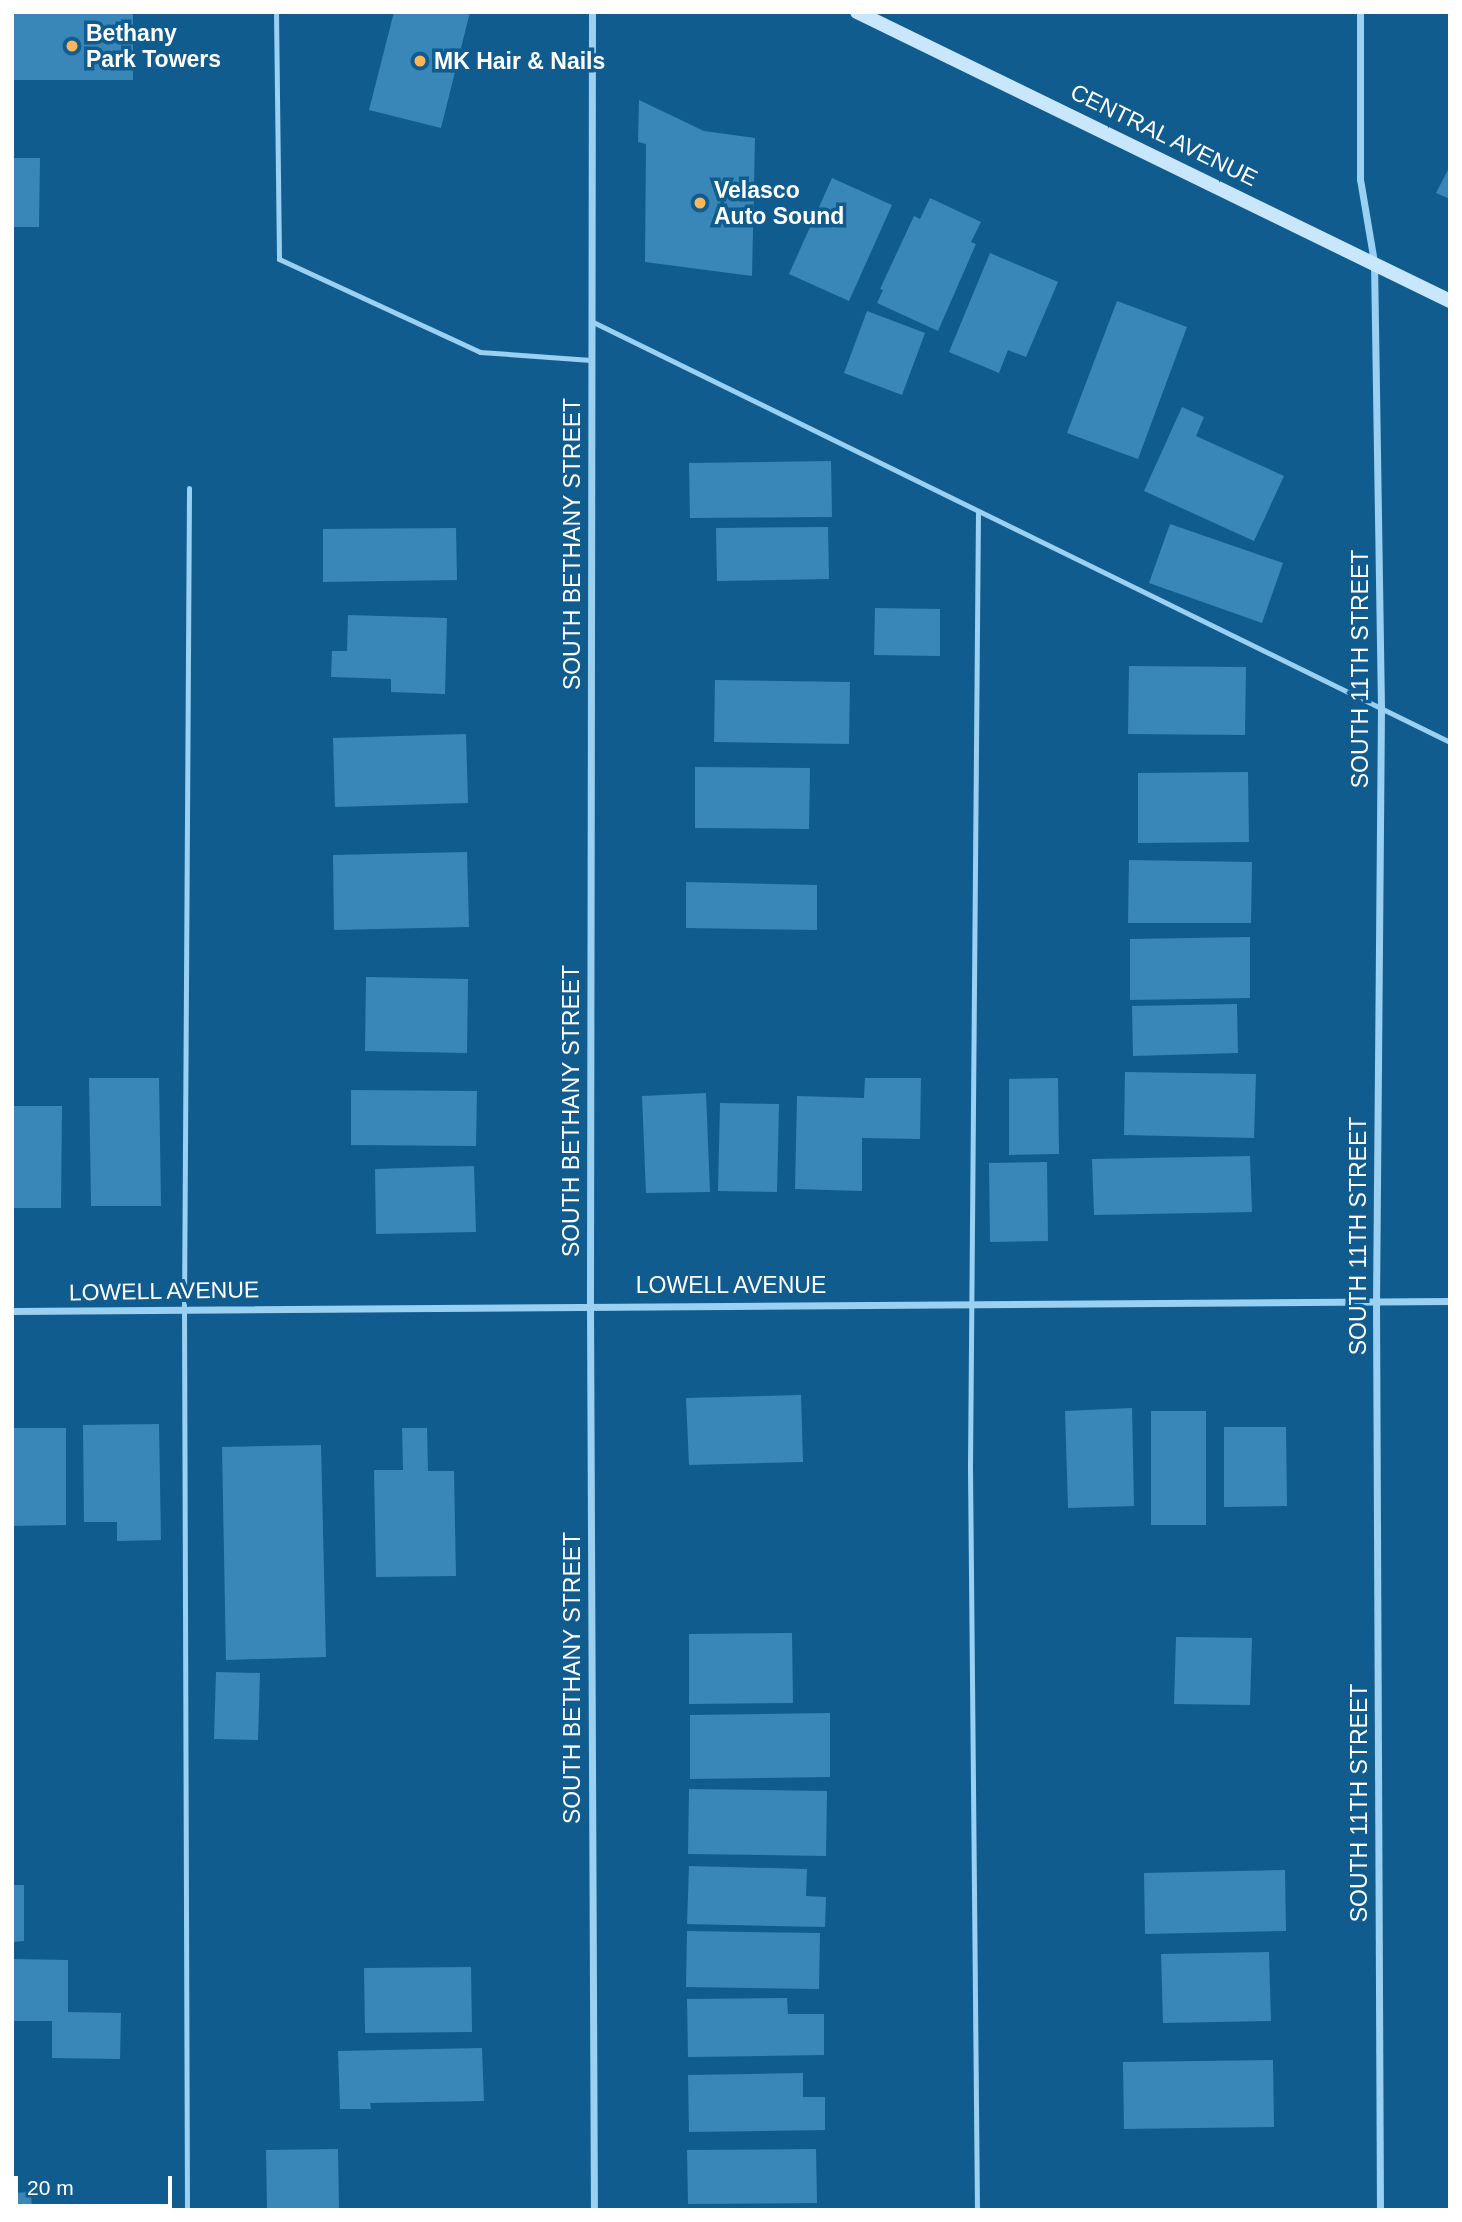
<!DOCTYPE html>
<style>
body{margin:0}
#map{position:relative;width:1462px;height:2222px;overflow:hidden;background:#115c8e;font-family:Helvetica,sans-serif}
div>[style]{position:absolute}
.building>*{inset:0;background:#3986b8}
.lane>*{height:5px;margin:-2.5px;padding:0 2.5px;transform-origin:2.5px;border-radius:2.5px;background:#9ad0f2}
.street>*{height:7px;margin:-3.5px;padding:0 3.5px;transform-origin:3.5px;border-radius:3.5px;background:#9ad0f2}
.secondary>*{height:14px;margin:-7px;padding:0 7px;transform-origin:7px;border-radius:7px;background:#c8e7fc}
.dots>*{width:19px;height:19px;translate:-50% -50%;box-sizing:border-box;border:4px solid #115c8e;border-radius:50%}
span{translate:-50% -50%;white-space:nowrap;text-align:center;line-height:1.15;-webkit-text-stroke:7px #115c8e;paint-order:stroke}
.poi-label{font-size:23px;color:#fff;font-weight:700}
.left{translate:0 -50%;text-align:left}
.street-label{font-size:23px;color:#fff}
.frame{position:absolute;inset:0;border:14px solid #fff;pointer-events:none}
.scale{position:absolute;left:14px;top:2176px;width:158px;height:32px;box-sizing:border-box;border:4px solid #fff;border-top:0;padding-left:9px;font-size:21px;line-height:24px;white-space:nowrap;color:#fff;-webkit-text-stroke:5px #115c8e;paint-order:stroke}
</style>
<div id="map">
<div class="building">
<i style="clip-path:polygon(12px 12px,133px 12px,133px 80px,12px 80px)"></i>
<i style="clip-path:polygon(394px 12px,470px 12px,441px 128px,369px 110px)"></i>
<i style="clip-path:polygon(639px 100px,704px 131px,755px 138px,752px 276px,645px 262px,646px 144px,638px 142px)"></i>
<i style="clip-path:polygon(12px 158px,40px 158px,39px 227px,12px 227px)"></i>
<i style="clip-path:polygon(1450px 166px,1450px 199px,1436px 193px)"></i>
<i style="clip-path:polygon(832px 178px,892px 205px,849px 301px,789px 274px)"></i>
<i style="clip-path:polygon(930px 198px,981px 222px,971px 242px,976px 244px,938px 331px,877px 303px,883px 290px,880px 289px,914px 216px,920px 219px)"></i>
<i style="clip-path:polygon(990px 253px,1058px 282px,1026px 357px,1008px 350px,999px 373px,949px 352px)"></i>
<i style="clip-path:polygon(1117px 301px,1187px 327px,1138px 459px,1067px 433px)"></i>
<i style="clip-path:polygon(867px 311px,925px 333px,902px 395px,844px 373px)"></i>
<i style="clip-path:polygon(1182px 407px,1204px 417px,1196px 436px,1284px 476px,1254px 541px,1144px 491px)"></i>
<i style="clip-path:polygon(831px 461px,832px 517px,690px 518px,689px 463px)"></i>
<i style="clip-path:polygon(1170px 524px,1283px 563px,1262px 623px,1149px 583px)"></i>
<i style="clip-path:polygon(828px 527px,829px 579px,717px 581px,716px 528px)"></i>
<i style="clip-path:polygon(456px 528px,457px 580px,323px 582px,323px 529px)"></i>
<i style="clip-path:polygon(875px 608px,940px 609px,940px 656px,874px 655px)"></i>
<i style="clip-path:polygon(348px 615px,447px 618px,445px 694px,391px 692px,391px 679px,331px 677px,332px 651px,347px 651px)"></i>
<i style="clip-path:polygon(1129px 666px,1246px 667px,1245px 735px,1128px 734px)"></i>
<i style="clip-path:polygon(715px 680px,850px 682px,849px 744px,714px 742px)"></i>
<i style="clip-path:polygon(466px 734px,468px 803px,335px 807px,333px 738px)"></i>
<i style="clip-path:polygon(695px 767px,810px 768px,809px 829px,695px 828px)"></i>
<i style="clip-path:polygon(1248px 772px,1249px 842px,1138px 843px,1138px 773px)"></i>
<i style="clip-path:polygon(467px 852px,469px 927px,334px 930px,333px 855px)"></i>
<i style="clip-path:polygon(1129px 860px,1252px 862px,1251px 923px,1128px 923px)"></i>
<i style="clip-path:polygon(686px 882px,817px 885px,817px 930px,686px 928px)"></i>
<i style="clip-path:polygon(1250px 937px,1250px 998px,1130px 1000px,1130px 939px)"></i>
<i style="clip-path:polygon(366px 977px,468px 979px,467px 1053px,365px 1051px)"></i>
<i style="clip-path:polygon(1237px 1004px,1238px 1053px,1133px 1056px,1132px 1006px)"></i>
<i style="clip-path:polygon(1125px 1072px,1256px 1074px,1254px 1138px,1124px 1135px)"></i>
<i style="clip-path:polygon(89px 1078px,159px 1078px,161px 1206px,91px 1206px)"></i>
<i style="clip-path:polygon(865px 1078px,921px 1078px,920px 1139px,862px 1138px,862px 1191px,795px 1189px,797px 1096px,864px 1098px)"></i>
<i style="clip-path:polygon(1058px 1078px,1059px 1154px,1009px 1155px,1009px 1079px)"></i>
<i style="clip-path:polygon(351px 1090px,477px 1091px,476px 1146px,351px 1145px)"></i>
<i style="clip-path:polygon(706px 1093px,710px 1192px,646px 1193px,642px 1096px)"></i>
<i style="clip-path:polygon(720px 1103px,779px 1104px,777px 1192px,718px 1191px)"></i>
<i style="clip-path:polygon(12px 1106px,62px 1106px,61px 1208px,12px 1208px)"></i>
<i style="clip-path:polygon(1250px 1156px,1252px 1212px,1094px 1215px,1092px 1159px)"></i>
<i style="clip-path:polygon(1047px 1162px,1048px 1241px,990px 1242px,989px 1163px)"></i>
<i style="clip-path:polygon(474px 1166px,476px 1232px,376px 1234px,375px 1169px)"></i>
<i style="clip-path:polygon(801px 1395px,803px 1462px,689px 1465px,686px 1398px)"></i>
<i style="clip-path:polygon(1132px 1408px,1134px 1506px,1068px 1508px,1065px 1411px)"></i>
<i style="clip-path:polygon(1151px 1411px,1206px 1411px,1206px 1525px,1151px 1525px)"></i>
<i style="clip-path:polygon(159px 1424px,161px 1540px,117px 1541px,117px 1522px,84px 1522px,83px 1425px)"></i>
<i style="clip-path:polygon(1224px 1427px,1286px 1427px,1287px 1506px,1224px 1507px)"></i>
<i style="clip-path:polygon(12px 1428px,66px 1428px,66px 1525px,12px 1526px)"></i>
<i style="clip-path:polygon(402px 1428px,427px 1428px,428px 1471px,454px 1471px,456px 1576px,376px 1577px,374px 1470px,403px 1470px)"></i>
<i style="clip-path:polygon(321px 1445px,326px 1657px,226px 1660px,222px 1447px)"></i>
<i style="clip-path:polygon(792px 1633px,793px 1703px,689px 1704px,689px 1634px)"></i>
<i style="clip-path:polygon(1176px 1637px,1252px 1638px,1250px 1705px,1174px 1704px)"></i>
<i style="clip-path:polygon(216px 1672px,260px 1673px,258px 1740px,214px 1739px)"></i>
<i style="clip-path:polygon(830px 1713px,830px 1777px,690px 1779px,690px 1715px)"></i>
<i style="clip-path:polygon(689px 1789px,827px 1791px,826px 1856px,688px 1854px)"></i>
<i style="clip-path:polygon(689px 1866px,807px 1869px,806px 1896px,826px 1897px,825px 1927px,687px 1924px)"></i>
<i style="clip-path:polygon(1285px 1870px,1286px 1931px,1145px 1934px,1144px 1873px)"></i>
<i style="clip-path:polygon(12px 1885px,24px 1885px,24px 1941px,12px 1942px)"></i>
<i style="clip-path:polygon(687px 1931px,820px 1933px,819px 1989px,686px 1987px)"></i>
<i style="clip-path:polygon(1269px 1952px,1271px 2021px,1163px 2023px,1161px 1954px)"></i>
<i style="clip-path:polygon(12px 1959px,68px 1960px,68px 2012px,121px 2013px,120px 2059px,52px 2058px,52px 2021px,12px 2021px)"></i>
<i style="clip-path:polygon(471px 1967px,472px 2032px,365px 2033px,364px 1968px)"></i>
<i style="clip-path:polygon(787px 1998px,788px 2014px,824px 2014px,824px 2055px,688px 2057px,687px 1999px)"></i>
<i style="clip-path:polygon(482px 2048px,484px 2101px,370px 2103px,371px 2109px,340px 2109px,338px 2051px)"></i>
<i style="clip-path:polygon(1273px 2060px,1274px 2127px,1124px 2129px,1123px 2062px)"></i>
<i style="clip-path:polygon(803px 2073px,803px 2097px,825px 2097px,825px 2130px,689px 2132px,688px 2075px)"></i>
<i style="clip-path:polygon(338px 2149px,339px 2210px,267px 2210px,266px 2150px)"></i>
<i style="clip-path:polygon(816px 2149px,817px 2203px,688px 2204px,687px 2150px)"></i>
<i style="clip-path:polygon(31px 2192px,32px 2210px,12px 2210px,12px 2193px)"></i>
</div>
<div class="lane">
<i style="left:276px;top:12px;width:247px;rotate:89.3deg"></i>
<i style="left:279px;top:259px;width:221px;rotate:24.8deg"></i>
<i style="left:480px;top:352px;width:111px;rotate:4.1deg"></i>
<i style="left:591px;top:321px;width:957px;rotate:26.11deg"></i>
<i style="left:187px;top:2210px;width:900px;rotate:-90.19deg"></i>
<i style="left:184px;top:1310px;width:822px;rotate:-89.65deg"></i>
<i style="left:977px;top:2210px;width:745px;rotate:-90.54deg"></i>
<i style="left:970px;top:1465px;width:954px;rotate:-89.52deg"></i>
</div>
<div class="street">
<i style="left:592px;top:12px;width:1293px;rotate:90.09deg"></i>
<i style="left:590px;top:1305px;width:905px;rotate:89.75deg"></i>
<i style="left:1360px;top:12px;width:167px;rotate:90deg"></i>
<i style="left:1360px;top:179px;width:84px;rotate:80.4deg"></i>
<i style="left:1374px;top:262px;width:446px;rotate:89.1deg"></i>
<i style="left:1381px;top:708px;width:593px;rotate:90.48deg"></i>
<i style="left:1376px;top:1301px;width:909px;rotate:89.75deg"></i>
<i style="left:12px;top:1311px;width:1438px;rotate:-0.4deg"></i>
</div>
<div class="secondary">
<i style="left:857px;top:12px;width:660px;rotate:25.98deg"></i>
</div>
<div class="dots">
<i style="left:72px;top:46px;background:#ffb55b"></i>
<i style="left:420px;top:61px;background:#ffb55b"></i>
<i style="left:700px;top:203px;background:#ffb55b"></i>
</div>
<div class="poi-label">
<span class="left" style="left:86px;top:46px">Bethany<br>Park Towers</span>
<span class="left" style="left:434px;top:61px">MK Hair &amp; Nails</span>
<span class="left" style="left:714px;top:203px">Velasco<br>Auto Sound</span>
</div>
<div class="street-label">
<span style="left:1164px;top:135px;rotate:26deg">CENTRAL AVENUE</span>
<span style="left:572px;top:544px;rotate:-90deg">SOUTH BETHANY STREET</span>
<span style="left:1360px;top:669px;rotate:-90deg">SOUTH 11TH STREET</span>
<span style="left:571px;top:1111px;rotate:-90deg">SOUTH BETHANY STREET</span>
<span style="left:1358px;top:1236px;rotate:-90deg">SOUTH 11TH STREET</span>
<span style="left:731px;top:1285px">LOWELL AVENUE</span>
<span style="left:164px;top:1291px;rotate:-1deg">LOWELL AVENUE</span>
<span style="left:572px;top:1678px;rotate:-90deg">SOUTH BETHANY STREET</span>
<span style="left:1359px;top:1803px;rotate:-90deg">SOUTH 11TH STREET</span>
</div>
<div class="frame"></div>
<div class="scale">20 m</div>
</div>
